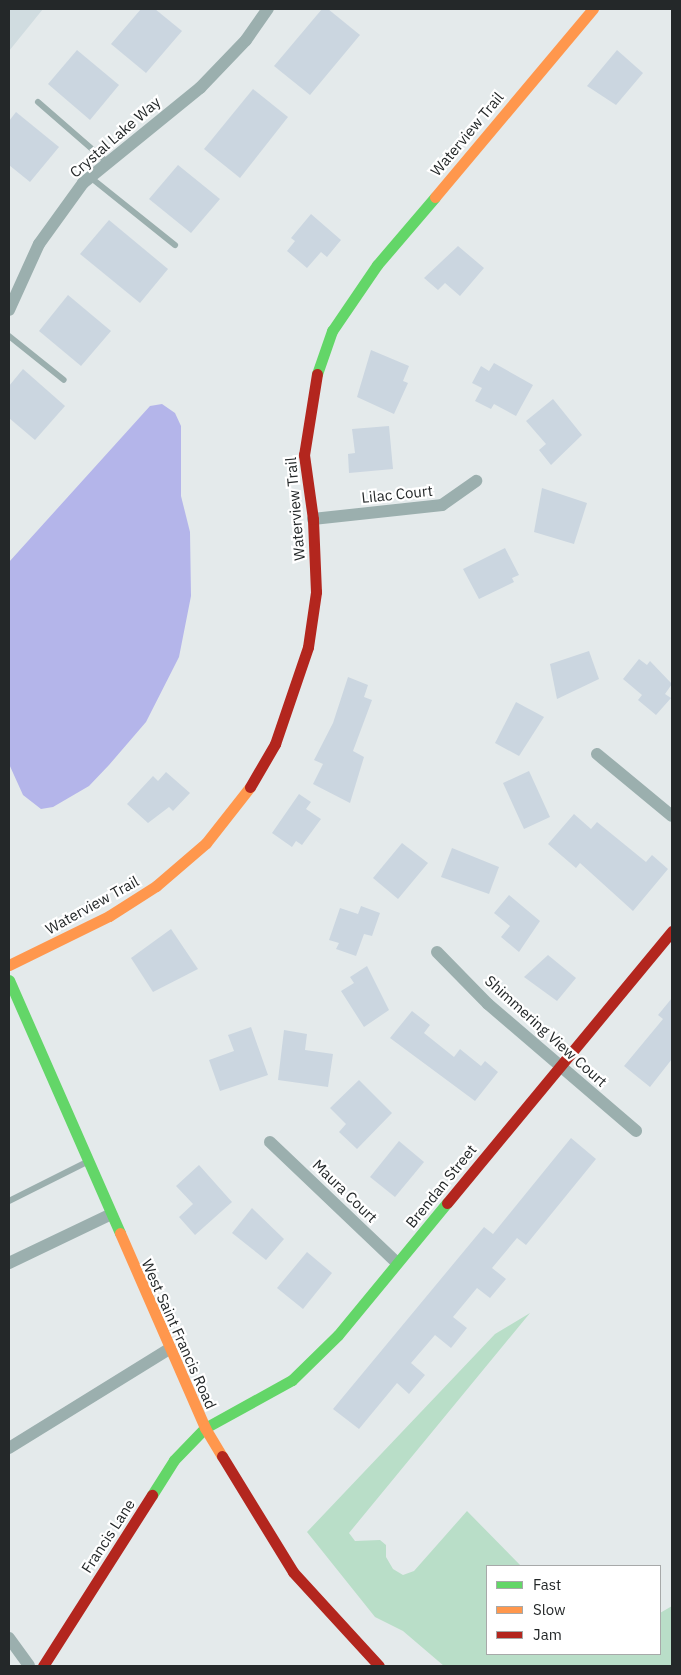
<!DOCTYPE html>
<style>
body{margin:0}
#map{position:relative;width:681px;height:1675px;overflow:hidden;background:#e4eaeb;font-family:"IBM Plex Sans",sans-serif}
div>[style]{position:absolute}
.built>*{inset:0;background:#d0dce0}
.green>*{inset:0;background:#b9dec8}
.water>*{inset:0;background:#b4b5ea}
.building>*{inset:0;background:#cbd6e0}
.lane>*{height:6px;margin:-3px;padding:0 3px;transform-origin:3px;border-radius:3px;background:#9bafae}
.street>*{height:12px;margin:-6px;padding:0 6px;transform-origin:6px;border-radius:6px;background:#9bafae}
.fast>*{height:11px;margin:-5.5px;padding:0 5.5px;transform-origin:5.5px;border-radius:5.5px;background:#63d668}
.slow>*{height:11px;margin:-5.5px;padding:0 5.5px;transform-origin:5.5px;border-radius:5.5px;background:#ff974d}
.jam>*{height:11px;margin:-5.5px;padding:0 5.5px;transform-origin:5.5px;border-radius:5.5px;background:#b3261e}
span{translate:-50% -50%;white-space:nowrap;text-align:center;line-height:1.15;-webkit-text-stroke:4.5px #fff;paint-order:stroke}
.street-label{font-size:15px;color:#242829}
.frame{position:absolute;inset:0;border:10px solid #242829;pointer-events:none}
.legend{position:absolute;left:486px;top:1565px;width:175px;height:90px;box-sizing:border-box;background:#fff;border:1px solid #a7a9a9;margin:0;padding:6px 9px;list-style:none;font-size:15px;color:#242829}
.legend li{display:flex;align-items:center;gap:10px;height:25px}
.legend b{width:25px;border:1px solid #a7a9a9}
</style>
<div id="map">
<div class="built">
<i style="clip-path:polygon(9px 9px,43px 9px,9px 51px)"></i>
</div>
<div class="green">
<i style="clip-path:polygon(530px 1313px,349px 1533px,355px 1541px,380px 1540px,386px 1545px,386px 1557px,393px 1569px,403px 1575px,414px 1571px,467px 1511px,521px 1566px,487px 1566px,487px 1654px,660px 1654px,660px 1613px,672px 1606px,672px 1666px,444px 1666px,403px 1631px,375px 1617px,307px 1532px,495px 1334px)"></i>
</div>
<div class="water">
<i style="clip-path:polygon(162px 404px,175px 413px,181px 426px,181px 496px,190px 532px,191px 596px,179px 657px,146px 722px,109px 765px,89px 786px,53px 807px,41px 809px,23px 795px,9px 764px,9px 562px,150px 406px)"></i>
</div>
<div class="building">
<i style="clip-path:polygon(141px 9px,155px 9px,182px 31px,146px 73px,111px 44px)"></i>
<i style="clip-path:polygon(322px 9px,328px 9px,360px 35px,310px 95px,274px 66px)"></i>
<i style="clip-path:polygon(77px 50px,119px 85px,90px 120px,48px 84px)"></i>
<i style="clip-path:polygon(617px 50px,643px 73px,616px 105px,587px 86px)"></i>
<i style="clip-path:polygon(253px 89px,288px 117px,240px 178px,204px 149px)"></i>
<i style="clip-path:polygon(16px 112px,59px 147px,30px 182px,9px 165px,9px 121px)"></i>
<i style="clip-path:polygon(178px 165px,220px 199px,191px 233px,149px 199px)"></i>
<i style="clip-path:polygon(311px 214px,341px 240px,327px 257px,321px 252px,307px 268px,287px 251px,295px 241px,291px 238px)"></i>
<i style="clip-path:polygon(109px 220px,168px 269px,140px 303px,80px 254px)"></i>
<i style="clip-path:polygon(458px 246px,484px 268px,460px 296px,445px 283px,438px 290px,424px 278px)"></i>
<i style="clip-path:polygon(68px 295px,111px 331px,81px 366px,39px 331px)"></i>
<i style="clip-path:polygon(371px 350px,409px 366px,403px 381px,408px 383px,394px 414px,357px 397px)"></i>
<i style="clip-path:polygon(494px 363px,533px 385px,516px 416px,494px 404px,491px 409px,475px 401px,482px 388px,472px 383px,481px 366px,489px 371px)"></i>
<i style="clip-path:polygon(23px 369px,65px 406px,35px 440px,9px 418px,9px 386px)"></i>
<i style="clip-path:polygon(553px 399px,582px 435px,551px 465px,539px 450px,546px 444px,526px 421px)"></i>
<i style="clip-path:polygon(389px 426px,393px 469px,349px 473px,348px 454px,355px 453px,352px 429px)"></i>
<i style="clip-path:polygon(542px 488px,587px 503px,574px 544px,534px 532px)"></i>
<i style="clip-path:polygon(505px 548px,519px 575px,512px 578px,514px 582px,479px 599px,463px 569px)"></i>
<i style="clip-path:polygon(589px 651px,599px 679px,557px 699px,550px 664px)"></i>
<i style="clip-path:polygon(639px 659px,647px 665px,650px 661px,672px 684px,665px 694px,671px 698px,656px 715px,638px 700px,642px 695px,623px 679px)"></i>
<i style="clip-path:polygon(348px 677px,368px 685px,364px 697px,372px 700px,353px 751px,364px 757px,350px 803px,313px 784px,323px 764px,314px 760px,333px 723px)"></i>
<i style="clip-path:polygon(516px 702px,544px 717px,519px 756px,495px 743px)"></i>
<i style="clip-path:polygon(529px 771px,550px 817px,524px 829px,503px 783px)"></i>
<i style="clip-path:polygon(166px 772px,190px 793px,173px 811px,169px 807px,148px 823px,127px 804px,153px 776px,158px 781px)"></i>
<i style="clip-path:polygon(299px 794px,311px 802px,306px 809px,321px 819px,302px 845px,296px 841px,292px 847px,272px 833px)"></i>
<i style="clip-path:polygon(574px 814px,591px 829px,597px 822px,646px 862px,652px 855px,668px 869px,633px 911px,580px 863px,576px 868px,548px 844px)"></i>
<i style="clip-path:polygon(402px 843px,428px 863px,398px 899px,373px 878px)"></i>
<i style="clip-path:polygon(452px 848px,499px 867px,489px 894px,441px 877px)"></i>
<i style="clip-path:polygon(509px 895px,540px 921px,519px 952px,501px 937px,510px 926px,494px 913px)"></i>
<i style="clip-path:polygon(361px 906px,380px 913px,372px 936px,364px 934px,356px 956px,336px 949px,339px 943px,329px 940px,340px 908px,358px 914px)"></i>
<i style="clip-path:polygon(171px 929px,198px 969px,153px 992px,131px 958px)"></i>
<i style="clip-path:polygon(548px 955px,576px 978px,557px 1001px,524px 977px)"></i>
<i style="clip-path:polygon(367px 966px,389px 1010px,364px 1027px,341px 991px,354px 983px,350px 977px)"></i>
<i style="clip-path:polygon(672px 998px,672px 1059px,650px 1087px,624px 1066px,663px 1019px,658px 1015px)"></i>
<i style="clip-path:polygon(412px 1011px,430px 1025px,424px 1033px,454px 1057px,460px 1049px,481px 1066px,485px 1061px,498px 1072px,475px 1101px,390px 1038px)"></i>
<i style="clip-path:polygon(251px 1027px,268px 1075px,220px 1091px,209px 1060px,234px 1051px,228px 1035px)"></i>
<i style="clip-path:polygon(284px 1030px,307px 1034px,305px 1050px,333px 1054px,328px 1087px,278px 1080px)"></i>
<i style="clip-path:polygon(359px 1080px,392px 1113px,357px 1149px,339px 1132px,346px 1124px,330px 1108px)"></i>
<i style="clip-path:polygon(571px 1138px,596px 1159px,526px 1245px,517px 1238px,492px 1268px,506px 1279px,490px 1298px,477px 1288px,453px 1317px,467px 1328px,451px 1348px,435px 1335px,411px 1363px,425px 1375px,409px 1394px,397px 1383px,359px 1429px,333px 1409px,484px 1227px,493px 1234px)"></i>
<i style="clip-path:polygon(399px 1141px,424px 1162px,395px 1197px,370px 1177px)"></i>
<i style="clip-path:polygon(199px 1165px,232px 1202px,195px 1235px,179px 1217px,193px 1204px,176px 1186px)"></i>
<i style="clip-path:polygon(252px 1208px,284px 1239px,266px 1260px,232px 1233px)"></i>
<i style="clip-path:polygon(307px 1252px,332px 1273px,303px 1309px,277px 1288px)"></i>
</div>
<div class="lane">
<i style="left:38px;top:102px;width:91px;rotate:41deg"></i>
<i style="left:90px;top:177px;width:109px;rotate:38.7deg"></i>
<i style="left:9px;top:336px;width:70px;rotate:38.7deg"></i>
<i style="left:9px;top:1201px;width:87px;rotate:-26.6deg"></i>
</div>
<div class="street">
<i style="left:9px;top:310px;width:72px;rotate:-65.6deg"></i>
<i style="left:39px;top:244px;width:75px;rotate:-54.2deg"></i>
<i style="left:83px;top:183px;width:151px;rotate:-39.1deg"></i>
<i style="left:200px;top:88px;width:66px;rotate:-46.2deg"></i>
<i style="left:246px;top:40px;width:38px;rotate:-55deg"></i>
<i style="left:313px;top:519px;width:130px;rotate:-6.2deg"></i>
<i style="left:442px;top:505px;width:42px;rotate:-35.2deg"></i>
<i style="left:597px;top:754px;width:97px;rotate:39.6deg"></i>
<i style="left:437px;top:952px;width:73px;rotate:45.6deg"></i>
<i style="left:488px;top:1004px;width:195px;rotate:40.6deg"></i>
<i style="left:270px;top:1142px;width:175px;rotate:43.6deg"></i>
<i style="left:9px;top:1263px;width:111px;rotate:-25.6deg"></i>
<i style="left:9px;top:1448px;width:188px;rotate:-31.7deg"></i>
<i style="left:9px;top:1638px;width:34px;rotate:54deg"></i>
</div>
<div class="fast">
<i style="left:317px;top:374px;width:46px;rotate:-70.8deg"></i>
<i style="left:332px;top:331px;width:80px;rotate:-55.7deg"></i>
<i style="left:377px;top:265px;width:89px;rotate:-49.5deg"></i>
<i style="left:9px;top:980px;width:276px;rotate:66.3deg"></i>
<i style="left:152px;top:1495px;width:41px;rotate:-57.8deg"></i>
<i style="left:174px;top:1460px;width:45px;rotate:-45.9deg"></i>
<i style="left:205px;top:1428px;width:99px;rotate:-28.9deg"></i>
<i style="left:292px;top:1380px;width:64px;rotate:-44.4deg"></i>
<i style="left:338px;top:1335px;width:171px;rotate:-50.5deg"></i>
</div>
<div class="slow">
<i style="left:435px;top:197px;width:246px;rotate:-50deg"></i>
<i style="left:9px;top:965px;width:111px;rotate:-26.1deg"></i>
<i style="left:109px;top:916px;width:56px;rotate:-32.6deg"></i>
<i style="left:156px;top:886px;width:66px;rotate:-40.7deg"></i>
<i style="left:206px;top:843px;width:71px;rotate:-51.8deg"></i>
<i style="left:120px;top:1233px;width:213px;rotate:66.4deg"></i>
<i style="left:205px;top:1428px;width:33px;rotate:59deg"></i>
</div>
<div class="jam">
<i style="left:250px;top:787px;width:50px;rotate:-59.8deg"></i>
<i style="left:275px;top:744px;width:102px;rotate:-71.2deg"></i>
<i style="left:308px;top:647px;width:56px;rotate:-81.7deg"></i>
<i style="left:316px;top:592px;width:73px;rotate:-92.4deg"></i>
<i style="left:313px;top:519px;width:65px;rotate:-98deg"></i>
<i style="left:304px;top:455px;width:82px;rotate:-80.9deg"></i>
<i style="left:447px;top:1203px;width:353px;rotate:-50.4deg"></i>
<i style="left:222px;top:1456px;width:136px;rotate:58.5deg"></i>
<i style="left:293px;top:1572px;width:127px;rotate:47.5deg"></i>
<i style="left:43px;top:1666px;width:203px;rotate:-57.5deg"></i>
</div>
<div class="street-label">
<span style="left:467px;top:134px;rotate:-50deg">Waterview Trail</span>
<span style="left:115px;top:137px;rotate:-41deg">Crystal Lake Way</span>
<span style="left:397px;top:494px;rotate:-6deg">Lilac Court</span>
<span style="left:295px;top:509px;rotate:-95deg">Waterview Trail</span>
<span style="left:92px;top:905px;rotate:-29deg">Waterview Trail</span>
<span style="left:546px;top:1031px;rotate:42deg">Shimmering View Court</span>
<span style="left:441px;top:1186px;rotate:-51deg">Brendan Street</span>
<span style="left:345px;top:1191px;rotate:44deg">Maura Court</span>
<span style="left:179px;top:1334px;rotate:66deg">West Saint Francis Road</span>
<span style="left:108px;top:1536px;rotate:-57deg">Francis Lane</span>
</div>
<div class="frame"></div>
<ul class="legend">
<li><b style="height:6px;background:#63d668"></b>Fast</li>
<li><b style="height:6px;background:#ff974d"></b>Slow</li>
<li><b style="height:6px;background:#b3261e"></b>Jam</li>
</ul>
</div>
